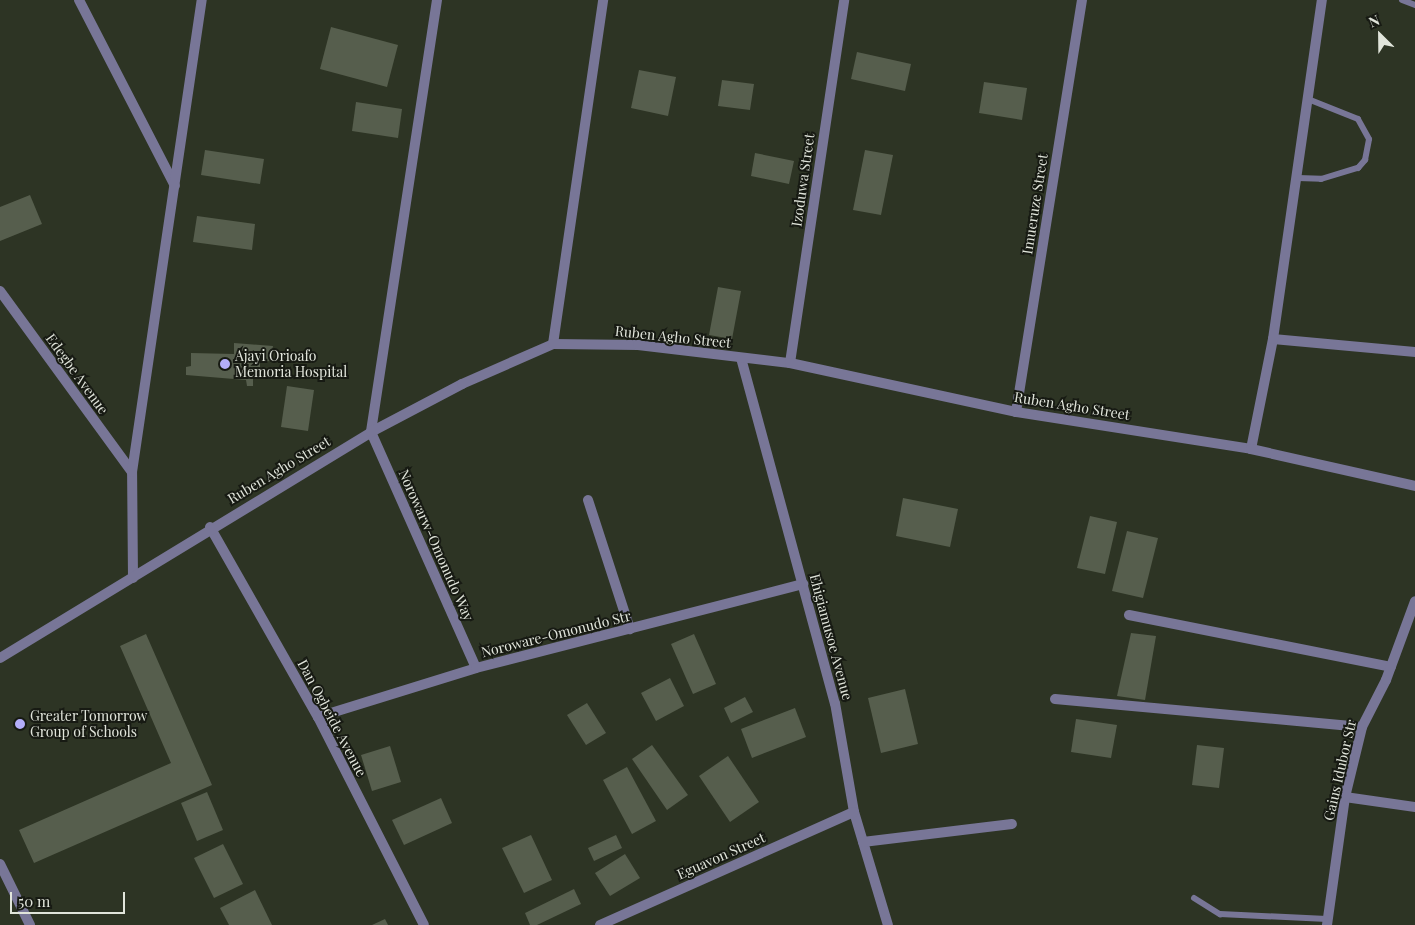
<!DOCTYPE html>
<style>
body{margin:0}
#map{position:relative;width:1415px;height:925px;overflow:hidden;background:#2d3424;font-family:"Playfair Display",serif}
div>[style]{position:absolute}
.building>*{inset:0;background:#565e4d}
.lane>*{height:6px;margin:-3px;padding:0 3px;transform-origin:3px;border-radius:3px;background:#787697}
.street>*{height:10px;margin:-5px;padding:0 5px;transform-origin:5px;border-radius:5px;background:#787697}
.dots>*{width:14px;height:14px;translate:-50% -50%;box-sizing:border-box;border:2px solid #171a13;border-radius:50%}
span{translate:-50% -50%;white-space:nowrap;text-align:center;line-height:1.15;-webkit-text-stroke:4px #171a13;paint-order:stroke}
.street-label{font-size:14px;color:#e1e5db}
.poi-label{font-size:14px;color:#e1e5db}
.left{translate:0 -50%;text-align:left}
.north{position:absolute;left:1355px;top:10px;width:50px;height:50px;-webkit-text-stroke:4px #171a13;paint-order:stroke;rotate:337deg;font-size:14px;font-weight:700;line-height:20px;text-align:center;color:#e1e5db}
.north::after{content:'';display:block;margin:auto;width:18px;height:22px;background:#e1e5db;clip-path:polygon(50% 0,100% 100%,50% 72%,0 100%)}
.scale{position:absolute;left:10px;top:892px;width:115px;height:22px;box-sizing:border-box;border:2px solid #e1e5db;border-top:0;padding-left:6px;font-size:15px;line-height:18px;white-space:nowrap;color:#e1e5db;-webkit-text-stroke:4px #171a13;paint-order:stroke}
</style>
<div id="map">
<div class="building">
<i style="clip-path:polygon(331px 27px,398px 45px,387px 87px,320px 69px)"></i>
<i style="clip-path:polygon(857px 52px,911px 64px,905px 91px,851px 79px)"></i>
<i style="clip-path:polygon(639px 70px,676px 77px,668px 116px,631px 108px)"></i>
<i style="clip-path:polygon(722px 80px,754px 84px,750px 110px,718px 106px)"></i>
<i style="clip-path:polygon(984px 82px,1027px 88px,1022px 120px,979px 113px)"></i>
<i style="clip-path:polygon(356px 102px,402px 109px,398px 138px,352px 131px)"></i>
<i style="clip-path:polygon(205px 150px,264px 159px,260px 184px,201px 175px)"></i>
<i style="clip-path:polygon(865px 150px,893px 155px,881px 215px,853px 210px)"></i>
<i style="clip-path:polygon(755px 153px,794px 161px,789px 184px,751px 176px)"></i>
<i style="clip-path:polygon(30px 195px,42px 224px,0 241px,0 207px)"></i>
<i style="clip-path:polygon(197px 216px,255px 224px,252px 250px,193px 242px)"></i>
<i style="clip-path:polygon(718px 287px,741px 291px,732px 339px,709px 335px)"></i>
<i style="clip-path:polygon(234px 343px,273px 346px,270px 361px,260px 362px,260px 378px,253px 378px,253px 386px,247px 386px,246px 380px,186px 375px,186px 367px,191px 366px,191px 353px,234px 354px)"></i>
<i style="clip-path:polygon(287px 386px,314px 390px,308px 431px,281px 427px)"></i>
<i style="clip-path:polygon(903px 498px,958px 509px,950px 547px,896px 536px)"></i>
<i style="clip-path:polygon(1090px 516px,1117px 522px,1105px 574px,1077px 568px)"></i>
<i style="clip-path:polygon(1127px 531px,1158px 538px,1143px 598px,1112px 591px)"></i>
<i style="clip-path:polygon(1131px 633px,1156px 636px,1145px 700px,1117px 696px)"></i>
<i style="clip-path:polygon(146px 634px,212px 785px,34px 863px,19px 830px,171px 763px,120px 646px)"></i>
<i style="clip-path:polygon(694px 634px,716px 684px,693px 694px,671px 644px)"></i>
<i style="clip-path:polygon(670px 678px,684px 706px,656px 721px,641px 693px)"></i>
<i style="clip-path:polygon(905px 689px,918px 744px,881px 753px,868px 698px)"></i>
<i style="clip-path:polygon(745px 697px,753px 712px,731px 723px,724px 708px)"></i>
<i style="clip-path:polygon(587px 703px,606px 733px,586px 745px,567px 715px)"></i>
<i style="clip-path:polygon(795px 708px,806px 737px,752px 758px,741px 729px)"></i>
<i style="clip-path:polygon(1076px 719px,1117px 725px,1111px 758px,1071px 752px)"></i>
<i style="clip-path:polygon(652px 745px,688px 795px,667px 810px,632px 759px)"></i>
<i style="clip-path:polygon(1197px 745px,1224px 748px,1219px 788px,1192px 785px)"></i>
<i style="clip-path:polygon(390px 746px,401px 782px,372px 791px,361px 755px)"></i>
<i style="clip-path:polygon(728px 756px,759px 802px,730px 822px,699px 776px)"></i>
<i style="clip-path:polygon(627px 767px,656px 821px,632px 834px,603px 780px)"></i>
<i style="clip-path:polygon(207px 792px,223px 830px,197px 841px,181px 803px)"></i>
<i style="clip-path:polygon(441px 798px,452px 823px,404px 845px,392px 820px)"></i>
<i style="clip-path:polygon(531px 835px,552px 880px,524px 893px,502px 848px)"></i>
<i style="clip-path:polygon(616px 835px,622px 848px,594px 861px,588px 848px)"></i>
<i style="clip-path:polygon(223px 844px,243px 884px,214px 898px,194px 858px)"></i>
<i style="clip-path:polygon(625px 854px,640px 878px,610px 896px,595px 873px)"></i>
<i style="clip-path:polygon(574px 889px,581px 904px,537px 925px,530px 925px,525px 913px)"></i>
<i style="clip-path:polygon(255px 890px,272px 925px,229px 925px,220px 908px)"></i>
<i style="clip-path:polygon(385px 919px,388px 925px,372px 925px)"></i>
</div>
<div class="lane">
<i style="left:1402px;top:0;width:14px;rotate:21deg"></i>
<i style="left:1298px;top:178px;width:23px;rotate:2deg"></i>
<i style="left:1321px;top:179px;width:39px;rotate:-17deg"></i>
<i style="left:1358px;top:168px;width:11px;rotate:-49deg"></i>
<i style="left:1365px;top:160px;width:21px;rotate:-79deg"></i>
<i style="left:1369px;top:139px;width:23px;rotate:-119deg"></i>
<i style="left:1358px;top:119px;width:54px;rotate:-158.2deg"></i>
<i style="left:1194px;top:898px;width:31px;rotate:32deg"></i>
<i style="left:1220px;top:914px;width:107px;rotate:2.7deg"></i>
</div>
<div class="street">
<i style="left:79px;top:0;width:209px;rotate:62.7deg"></i>
<i style="left:437px;top:0;width:437px;rotate:98.7deg"></i>
<i style="left:371px;top:432px;width:258px;rotate:66deg"></i>
<i style="left:0;top:291px;width:224px;rotate:53.9deg"></i>
<i style="left:1273px;top:339px;width:143px;rotate:5.2deg"></i>
<i style="left:553px;top:344px;width:348px;rotate:-81.7deg"></i>
<i style="left:741px;top:358px;width:358px;rotate:74.8deg"></i>
<i style="left:835px;top:703px;width:111px;rotate:80.1deg"></i>
<i style="left:854px;top:812px;width:118px;rotate:73.3deg"></i>
<i style="left:790px;top:363px;width:367px;rotate:-81.5deg"></i>
<i style="left:1016px;top:412px;width:417px;rotate:-80.9deg"></i>
<i style="left:1251px;top:449px;width:112px;rotate:-78.7deg"></i>
<i style="left:1273px;top:339px;width:343px;rotate:-81.8deg"></i>
<i style="left:588px;top:500px;width:136px;rotate:72deg"></i>
<i style="left:210px;top:527px;width:219px;rotate:60.4deg"></i>
<i style="left:318px;top:717px;width:233px;rotate:63deg"></i>
<i style="left:133px;top:578px;width:106px;rotate:-90.5deg"></i>
<i style="left:132px;top:472px;width:477px;rotate:-81.6deg"></i>
<i style="left:1129px;top:615px;width:267px;rotate:11.2deg"></i>
<i style="left:0;top:658px;width:434px;rotate:-31.3deg"></i>
<i style="left:371px;top:432px;width:103px;rotate:-27.8deg"></i>
<i style="left:462px;top:384px;width:99px;rotate:-23.7deg"></i>
<i style="left:553px;top:344px;width:85px;rotate:0.7deg"></i>
<i style="left:638px;top:345px;width:153px;rotate:6.8deg"></i>
<i style="left:790px;top:363px;width:231px;rotate:12.2deg"></i>
<i style="left:1016px;top:412px;width:238px;rotate:8.9deg"></i>
<i style="left:1251px;top:449px;width:168px;rotate:12.7deg"></i>
<i style="left:1055px;top:699px;width:308px;rotate:5.2deg"></i>
<i style="left:318px;top:717px;width:165px;rotate:-17.2deg"></i>
<i style="left:476px;top:668px;width:338px;rotate:-14.4deg"></i>
<i style="left:1345px;top:797px;width:71px;rotate:8.1deg"></i>
<i style="left:863px;top:842px;width:150px;rotate:-6.9deg"></i>
<i style="left:0;top:864px;width:68px;rotate:63.8deg"></i>
<i style="left:600px;top:925px;width:278px;rotate:-24deg"></i>
<i style="left:1327px;top:925px;width:129px;rotate:-82deg"></i>
<i style="left:1345px;top:797px;width:72px;rotate:-76.3deg"></i>
<i style="left:1362px;top:727px;width:53px;rotate:-62.9deg"></i>
<i style="left:1386px;top:680px;width:84px;rotate:-69.8deg"></i>
</div>
<div class="dots">
<i style="left:225px;top:364px;background:#b3adf9"></i>
<i style="left:20px;top:724px;background:#b3adf9"></i>
</div>
<div class="street-label">
<span style="left:803px;top:180px;rotate:-82deg">Izoduwa Street</span>
<span style="left:1035px;top:204px;rotate:-81deg">Imueruze Street</span>
<span style="left:673px;top:337px;rotate:6deg">Ruben Agho Street</span>
<span style="left:77px;top:374px;rotate:54deg">Edegbe Avenue</span>
<span style="left:1072px;top:406px;rotate:9deg">Ruben Agho Street</span>
<span style="left:279px;top:470px;rotate:-31deg">Ruben Agho Street</span>
<span style="left:436px;top:545px;rotate:66deg">Norowarw-Omonudo Way</span>
<span style="left:556px;top:634px;rotate:-14deg">Noroware-Omonudo Str</span>
<span style="left:831px;top:637px;rotate:75deg">Ehigiamusoe Avenue</span>
<span style="left:332px;top:718px;rotate:62deg">Dan Ogbeide Avenue</span>
<span style="left:1340px;top:770px;rotate:-77deg">Gaius Idubor Str</span>
<span style="left:721px;top:856px;rotate:-24deg">Eguavon Street</span>
</div>
<div class="poi-label">
<span class="left" style="left:235px;top:364px">Ajayi Orioafo<br>Memoria Hospital</span>
<span class="left" style="left:30px;top:724px">Greater Tomorrow<br>Group of Schools</span>
</div>
<div class="north">N</div>
<div class="scale">50 m</div>
</div>
